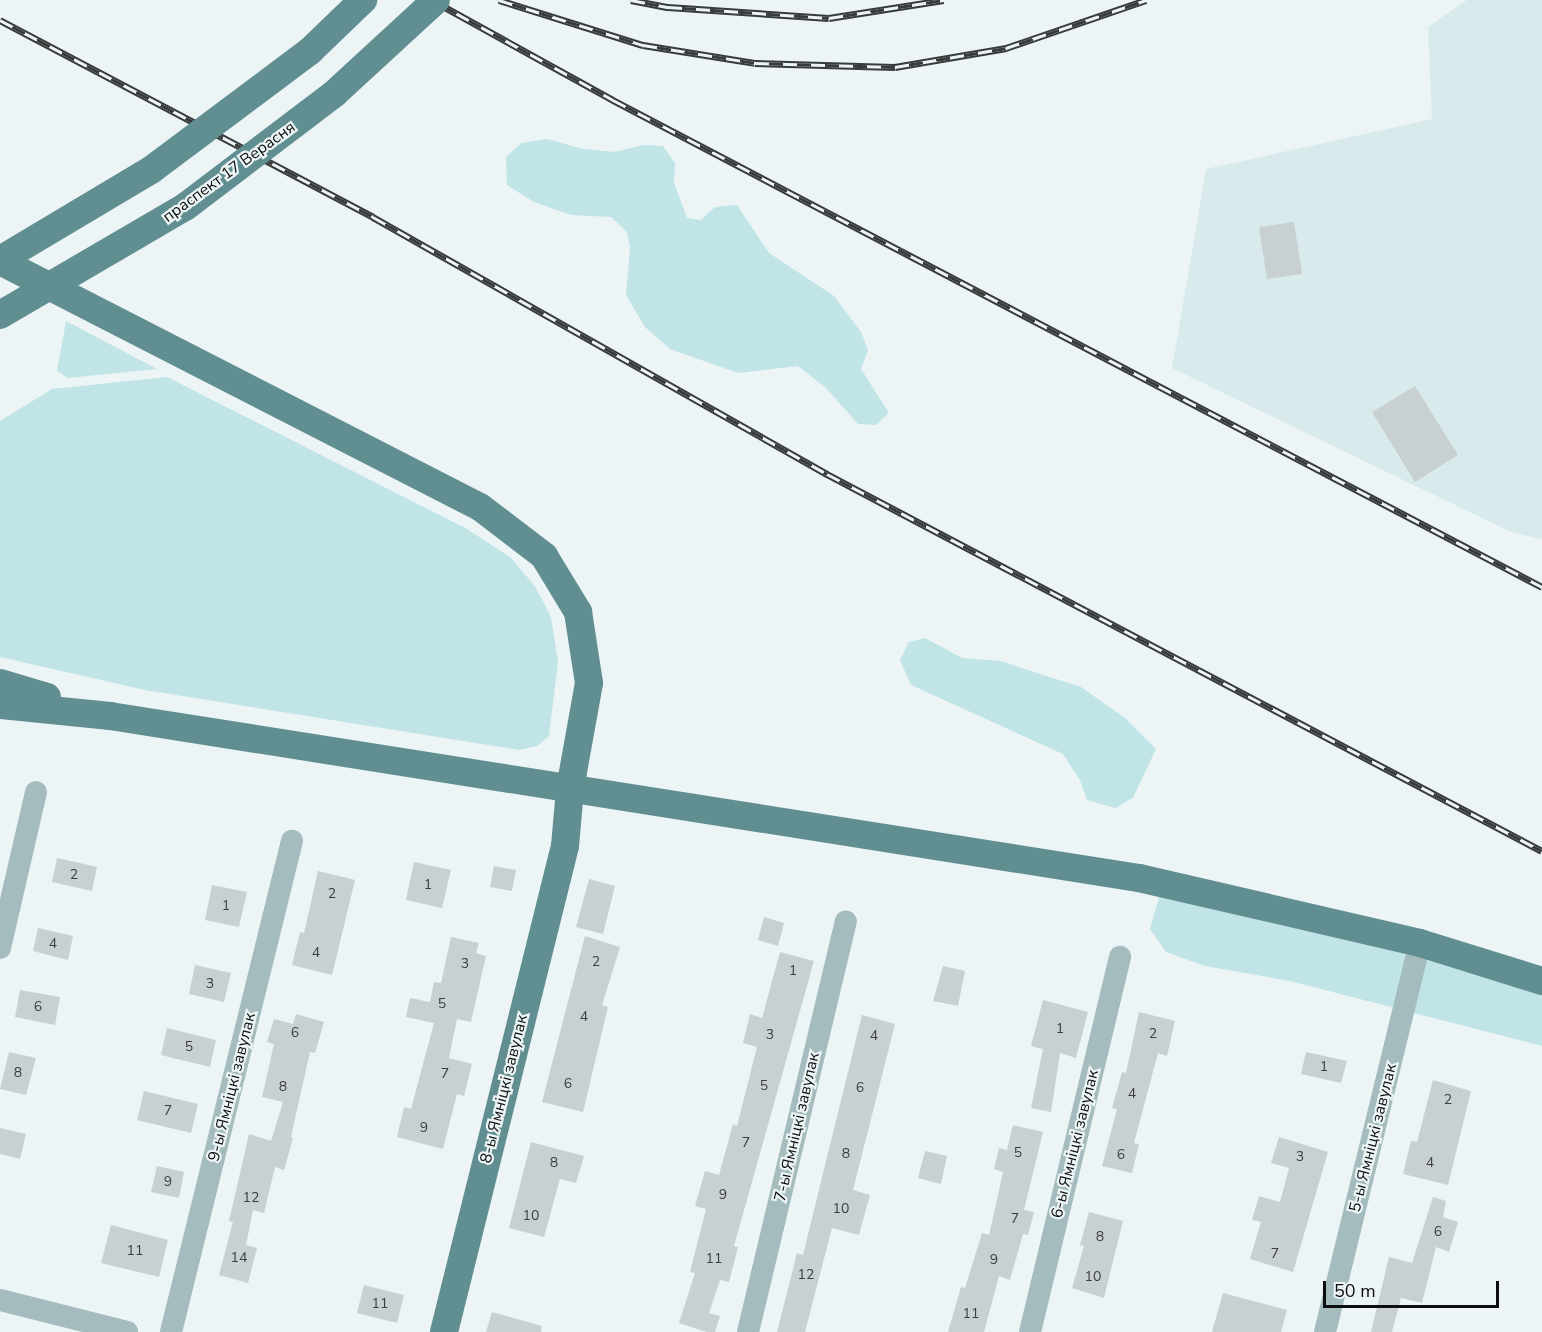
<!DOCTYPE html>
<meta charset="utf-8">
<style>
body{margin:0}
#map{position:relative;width:1542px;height:1332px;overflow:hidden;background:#ecf4f5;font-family:"Nunito Sans",sans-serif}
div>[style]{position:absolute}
.built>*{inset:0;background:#d8eaeb}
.green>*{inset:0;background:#c1e4e7}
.building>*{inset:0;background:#c8d0d1}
.minor>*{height:22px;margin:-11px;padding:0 11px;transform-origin:11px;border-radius:11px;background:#a4bcbe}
.major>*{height:28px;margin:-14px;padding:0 14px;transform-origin:14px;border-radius:14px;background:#608e91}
.rail>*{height:7px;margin-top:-3.5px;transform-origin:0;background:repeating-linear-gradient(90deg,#ecf4f5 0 14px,#373b3c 0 28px);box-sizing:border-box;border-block:2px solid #373b3c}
.major-bridge>*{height:28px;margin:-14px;padding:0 14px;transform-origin:14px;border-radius:14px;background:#608e91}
span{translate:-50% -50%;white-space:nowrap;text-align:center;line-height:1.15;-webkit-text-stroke:4.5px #ecf4f5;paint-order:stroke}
.number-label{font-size:14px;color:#3a3e3f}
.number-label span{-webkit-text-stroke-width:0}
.street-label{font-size:16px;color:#0b0d0e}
.scale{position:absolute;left:1323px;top:1281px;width:176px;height:27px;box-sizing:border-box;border:3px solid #0b0d0e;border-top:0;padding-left:8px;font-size:18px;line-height:21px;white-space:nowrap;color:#0b0d0e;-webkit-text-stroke:4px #ecf4f5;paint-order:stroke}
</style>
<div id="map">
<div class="built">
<i style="clip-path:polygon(1467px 0,1542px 0,1542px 539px,1513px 533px,1172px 368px,1206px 169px,1432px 119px,1428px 27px)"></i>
</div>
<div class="green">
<i style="clip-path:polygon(547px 139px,583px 149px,614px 152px,644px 145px,663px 146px,675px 163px,674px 183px,687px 218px,701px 220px,715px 207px,737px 205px,769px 253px,834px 296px,861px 332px,868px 350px,861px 369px,889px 413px,876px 425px,858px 424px,826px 388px,798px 366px,738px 373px,670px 349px,645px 327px,626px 295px,630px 247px,627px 232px,611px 217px,571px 215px,534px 202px,507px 185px,506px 157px,521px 143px)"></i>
<i style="clip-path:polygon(66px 321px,157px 369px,68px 378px,57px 371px)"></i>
<i style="clip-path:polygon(167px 377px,467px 529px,510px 557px,535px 586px,551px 617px,558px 662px,549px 736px,537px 746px,519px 750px,145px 690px,0 657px,0 421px,52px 389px)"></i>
<i style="clip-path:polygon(925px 638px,962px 658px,1000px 661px,1081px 687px,1125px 718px,1156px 749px,1133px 798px,1115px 808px,1087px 800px,1080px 780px,1063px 754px,911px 685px,900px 660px,909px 642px)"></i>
<i style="clip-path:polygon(1185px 890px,1542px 990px,1542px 1046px,1290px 981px,1205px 966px,1166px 952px,1150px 929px,1159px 897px)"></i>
</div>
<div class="building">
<i style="clip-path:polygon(1294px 222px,1302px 274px,1267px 279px,1259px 227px)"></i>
<i style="clip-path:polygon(1415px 386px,1458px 455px,1415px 482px,1372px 412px)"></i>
<i style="clip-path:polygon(57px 858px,97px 867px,92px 891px,52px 882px)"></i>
<i style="clip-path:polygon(414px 862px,451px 870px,442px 908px,406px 900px)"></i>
<i style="clip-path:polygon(494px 866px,516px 870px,512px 891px,490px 887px)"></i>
<i style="clip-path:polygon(318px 871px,355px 880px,332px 975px,292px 965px,300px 932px,304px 933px)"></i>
<i style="clip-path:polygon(589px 879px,615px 886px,603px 934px,576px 927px)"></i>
<i style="clip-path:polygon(212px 885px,247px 892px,239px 927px,205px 920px)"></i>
<i style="clip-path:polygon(764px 917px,784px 923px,778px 946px,758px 940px)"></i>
<i style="clip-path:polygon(38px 928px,73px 936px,68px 960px,33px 951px)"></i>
<i style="clip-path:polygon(585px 936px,620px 947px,602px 1005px,608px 1007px,583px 1112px,542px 1102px)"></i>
<i style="clip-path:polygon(451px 937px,479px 943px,476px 953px,486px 956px,471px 1022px,457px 1019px,449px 1058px,472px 1064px,464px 1096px,457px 1094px,443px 1149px,397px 1137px,404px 1107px,411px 1109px,434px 1023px,406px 1017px,410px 998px,430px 1002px,434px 982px,441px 983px)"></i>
<i style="clip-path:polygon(780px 952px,814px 961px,734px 1246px,738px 1247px,729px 1282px,720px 1280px,709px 1313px,720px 1316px,715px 1332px,707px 1332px,679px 1323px,695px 1273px,690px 1272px,706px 1209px,695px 1206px,705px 1171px,719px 1175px,733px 1124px,737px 1126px,757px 1047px,743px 1043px,750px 1014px,762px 1018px)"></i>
<i style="clip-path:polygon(195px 965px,231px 973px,224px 1002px,189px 994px)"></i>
<i style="clip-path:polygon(943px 966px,965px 971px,958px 1006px,933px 1001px)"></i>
<i style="clip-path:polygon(20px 990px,60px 997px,55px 1025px,15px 1017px)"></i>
<i style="clip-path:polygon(1043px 1000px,1088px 1012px,1076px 1058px,1060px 1053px,1051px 1112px,1031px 1108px,1043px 1049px,1031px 1046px)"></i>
<i style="clip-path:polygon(1139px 1012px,1175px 1021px,1167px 1056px,1158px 1053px,1134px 1143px,1139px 1144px,1132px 1173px,1102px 1166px,1117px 1109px,1112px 1108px,1122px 1072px,1126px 1073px)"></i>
<i style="clip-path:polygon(296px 1014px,324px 1022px,315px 1053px,310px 1052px,291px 1137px,293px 1138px,284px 1170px,275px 1167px,264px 1213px,253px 1210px,246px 1245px,257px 1248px,248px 1283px,219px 1275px,233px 1222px,229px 1221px,249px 1134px,271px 1141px,283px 1102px,262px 1097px,274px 1044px,267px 1042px,274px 1019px,293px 1024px)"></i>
<i style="clip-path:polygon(862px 1015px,895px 1024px,853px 1190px,870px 1195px,859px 1235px,832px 1228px,805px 1332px,777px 1332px,797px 1253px,803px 1255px)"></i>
<i style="clip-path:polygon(167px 1028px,216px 1040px,210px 1067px,161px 1055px)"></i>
<i style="clip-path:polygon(9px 1052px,36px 1058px,26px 1095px,0 1089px)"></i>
<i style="clip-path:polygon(1306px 1052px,1347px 1061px,1341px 1083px,1301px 1074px)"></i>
<i style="clip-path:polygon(1433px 1080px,1471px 1091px,1448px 1185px,1403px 1174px,1411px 1141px,1417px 1142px)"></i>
<i style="clip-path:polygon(144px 1091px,198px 1104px,191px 1133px,137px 1120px)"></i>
<i style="clip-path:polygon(1013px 1125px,1043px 1132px,1024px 1210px,1034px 1212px,1028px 1235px,1023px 1234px,1010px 1280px,999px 1276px,984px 1332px,948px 1332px,961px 1287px,965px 1288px,982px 1233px,989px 1235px,1003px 1172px,994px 1169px,999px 1148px,1007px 1150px)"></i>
<i style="clip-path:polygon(0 1128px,26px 1134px,20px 1159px,0 1154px)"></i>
<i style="clip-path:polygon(1279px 1137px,1328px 1152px,1293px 1272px,1250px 1259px,1261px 1222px,1252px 1220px,1259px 1196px,1280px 1202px,1289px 1168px,1271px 1163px)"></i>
<i style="clip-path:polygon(531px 1142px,584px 1156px,576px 1183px,560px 1179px,544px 1237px,509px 1228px)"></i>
<i style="clip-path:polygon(925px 1151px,947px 1156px,941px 1184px,918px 1178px)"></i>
<i style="clip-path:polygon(157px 1166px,184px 1172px,179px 1198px,151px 1192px)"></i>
<i style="clip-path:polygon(1433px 1197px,1446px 1201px,1443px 1217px,1458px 1222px,1449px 1252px,1436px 1247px,1422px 1303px,1401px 1298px,1392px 1332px,1371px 1332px,1389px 1257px,1412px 1263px)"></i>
<i style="clip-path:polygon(1089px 1212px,1123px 1221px,1104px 1298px,1072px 1288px,1084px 1246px,1080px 1245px)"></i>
<i style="clip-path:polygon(111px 1225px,168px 1240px,159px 1277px,101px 1263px)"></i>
<i style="clip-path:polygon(364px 1285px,404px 1295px,397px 1323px,357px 1313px)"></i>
<i style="clip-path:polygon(1223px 1293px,1287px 1310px,1281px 1332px,1212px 1332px)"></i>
<i style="clip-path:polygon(492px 1312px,542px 1326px,541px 1332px,486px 1332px)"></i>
</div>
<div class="minor">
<i style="left:0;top:948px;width:160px;rotate:-77deg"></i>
<i style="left:0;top:1300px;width:131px;rotate:14.1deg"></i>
<i style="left:171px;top:1332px;width:506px;rotate:-76.16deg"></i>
<i style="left:748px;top:1332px;width:422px;rotate:-76.6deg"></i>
<i style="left:1030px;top:1332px;width:386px;rotate:-76.5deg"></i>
<i style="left:1325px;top:1332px;width:400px;rotate:-76.3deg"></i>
</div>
<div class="major">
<i style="left:0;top:261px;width:539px;rotate:27.14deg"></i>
<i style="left:480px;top:507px;width:81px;rotate:37.4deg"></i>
<i style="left:544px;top:556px;width:66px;rotate:58.7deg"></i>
<i style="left:578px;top:612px;width:72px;rotate:81.2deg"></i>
<i style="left:589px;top:683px;width:108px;rotate:100.2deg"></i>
<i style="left:570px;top:789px;width:57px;rotate:95deg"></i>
<i style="left:565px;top:846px;width:501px;rotate:103.98deg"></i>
<i style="left:0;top:683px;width:49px;rotate:16.6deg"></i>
<i style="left:0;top:705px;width:111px;rotate:5.7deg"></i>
<i style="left:110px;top:716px;width:1042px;rotate:8.95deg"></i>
<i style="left:1139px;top:878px;width:288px;rotate:13deg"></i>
<i style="left:1420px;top:943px;width:128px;rotate:17.3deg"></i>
</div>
<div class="rail">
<i style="left:432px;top:0;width:207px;rotate:28.9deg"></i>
<i style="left:613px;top:100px;width:1049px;rotate:27.66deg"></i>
<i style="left:499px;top:0;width:151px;rotate:17.4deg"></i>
<i style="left:643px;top:45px;width:113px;rotate:9.1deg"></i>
<i style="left:755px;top:63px;width:140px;rotate:1.6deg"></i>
<i style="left:895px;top:67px;width:113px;rotate:-9.7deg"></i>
<i style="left:1006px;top:48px;width:148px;rotate:-18.9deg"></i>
<i style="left:631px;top:0;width:38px;rotate:11deg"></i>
<i style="left:668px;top:7px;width:161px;rotate:3.9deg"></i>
<i style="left:829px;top:18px;width:116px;rotate:-8.9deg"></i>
<i style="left:0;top:20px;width:422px;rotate:27.8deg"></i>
<i style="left:373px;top:217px;width:522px;rotate:29.51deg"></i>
<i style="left:827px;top:474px;width:808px;rotate:27.8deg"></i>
</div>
<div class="major-bridge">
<i style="left:0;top:260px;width:176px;rotate:-30.8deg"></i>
<i style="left:151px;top:170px;width:199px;rotate:-36.8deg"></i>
<i style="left:310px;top:51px;width:74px;rotate:-43.9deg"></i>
<i style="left:0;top:315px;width:214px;rotate:-30.3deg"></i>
<i style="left:185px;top:207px;width:188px;rotate:-37.2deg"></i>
<i style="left:335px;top:93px;width:137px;rotate:-42.6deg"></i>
</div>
<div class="number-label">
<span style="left:74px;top:875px">2</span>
<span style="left:428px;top:885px">1</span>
<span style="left:332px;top:894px">2</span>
<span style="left:226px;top:906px">1</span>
<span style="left:53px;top:944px">4</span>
<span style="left:316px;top:953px">4</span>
<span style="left:596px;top:962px">2</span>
<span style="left:465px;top:964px">3</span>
<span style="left:793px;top:971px">1</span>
<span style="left:210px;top:984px">3</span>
<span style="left:442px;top:1004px">5</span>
<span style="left:38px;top:1007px">6</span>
<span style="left:584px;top:1017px">4</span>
<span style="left:1060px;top:1029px">1</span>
<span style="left:295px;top:1033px">6</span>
<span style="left:1153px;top:1034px">2</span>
<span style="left:770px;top:1035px">3</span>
<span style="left:874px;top:1036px">4</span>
<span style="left:189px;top:1047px">5</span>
<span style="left:1324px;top:1067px">1</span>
<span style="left:18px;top:1073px">8</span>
<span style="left:445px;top:1074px">7</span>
<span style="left:568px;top:1084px">6</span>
<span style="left:764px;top:1086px">5</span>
<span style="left:283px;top:1087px">8</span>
<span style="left:860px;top:1088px">6</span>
<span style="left:1132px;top:1094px">4</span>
<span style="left:1448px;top:1100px">2</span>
<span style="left:168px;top:1111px">7</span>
<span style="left:424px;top:1128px">9</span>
<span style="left:746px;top:1143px">7</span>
<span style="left:1018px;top:1153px">5</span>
<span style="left:846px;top:1154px">8</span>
<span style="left:1121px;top:1155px">6</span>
<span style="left:1300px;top:1157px">3</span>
<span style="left:554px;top:1163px">8</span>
<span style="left:1430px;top:1163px">4</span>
<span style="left:168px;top:1182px">9</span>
<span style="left:723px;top:1195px">9</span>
<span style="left:251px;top:1198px">12</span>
<span style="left:841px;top:1209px">10</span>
<span style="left:531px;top:1216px">10</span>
<span style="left:1015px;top:1219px">7</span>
<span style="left:1438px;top:1232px">6</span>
<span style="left:1100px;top:1237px">8</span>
<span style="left:135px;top:1251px">11</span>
<span style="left:1275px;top:1254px">7</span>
<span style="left:239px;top:1258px">14</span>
<span style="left:714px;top:1259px">11</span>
<span style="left:994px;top:1260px">9</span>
<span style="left:806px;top:1275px">12</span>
<span style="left:1093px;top:1277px">10</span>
<span style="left:380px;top:1304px">11</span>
<span style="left:971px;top:1314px">11</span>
</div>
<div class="street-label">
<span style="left:229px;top:172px;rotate:-36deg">праспект 17 Верасня</span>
<span style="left:232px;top:1087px;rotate:-76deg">9-ы Ямніцкі завулак</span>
<span style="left:504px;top:1089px;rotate:-76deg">8-ы Ямніцкі завулак</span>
<span style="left:797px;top:1127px;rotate:-77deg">7-ы Ямніцкі завулак</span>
<span style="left:1373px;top:1138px;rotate:-76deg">5-ы Ямніцкі завулак</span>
<span style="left:1075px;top:1144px;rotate:-76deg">6-ы Ямніцкі завулак</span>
</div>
<div class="scale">50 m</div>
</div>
